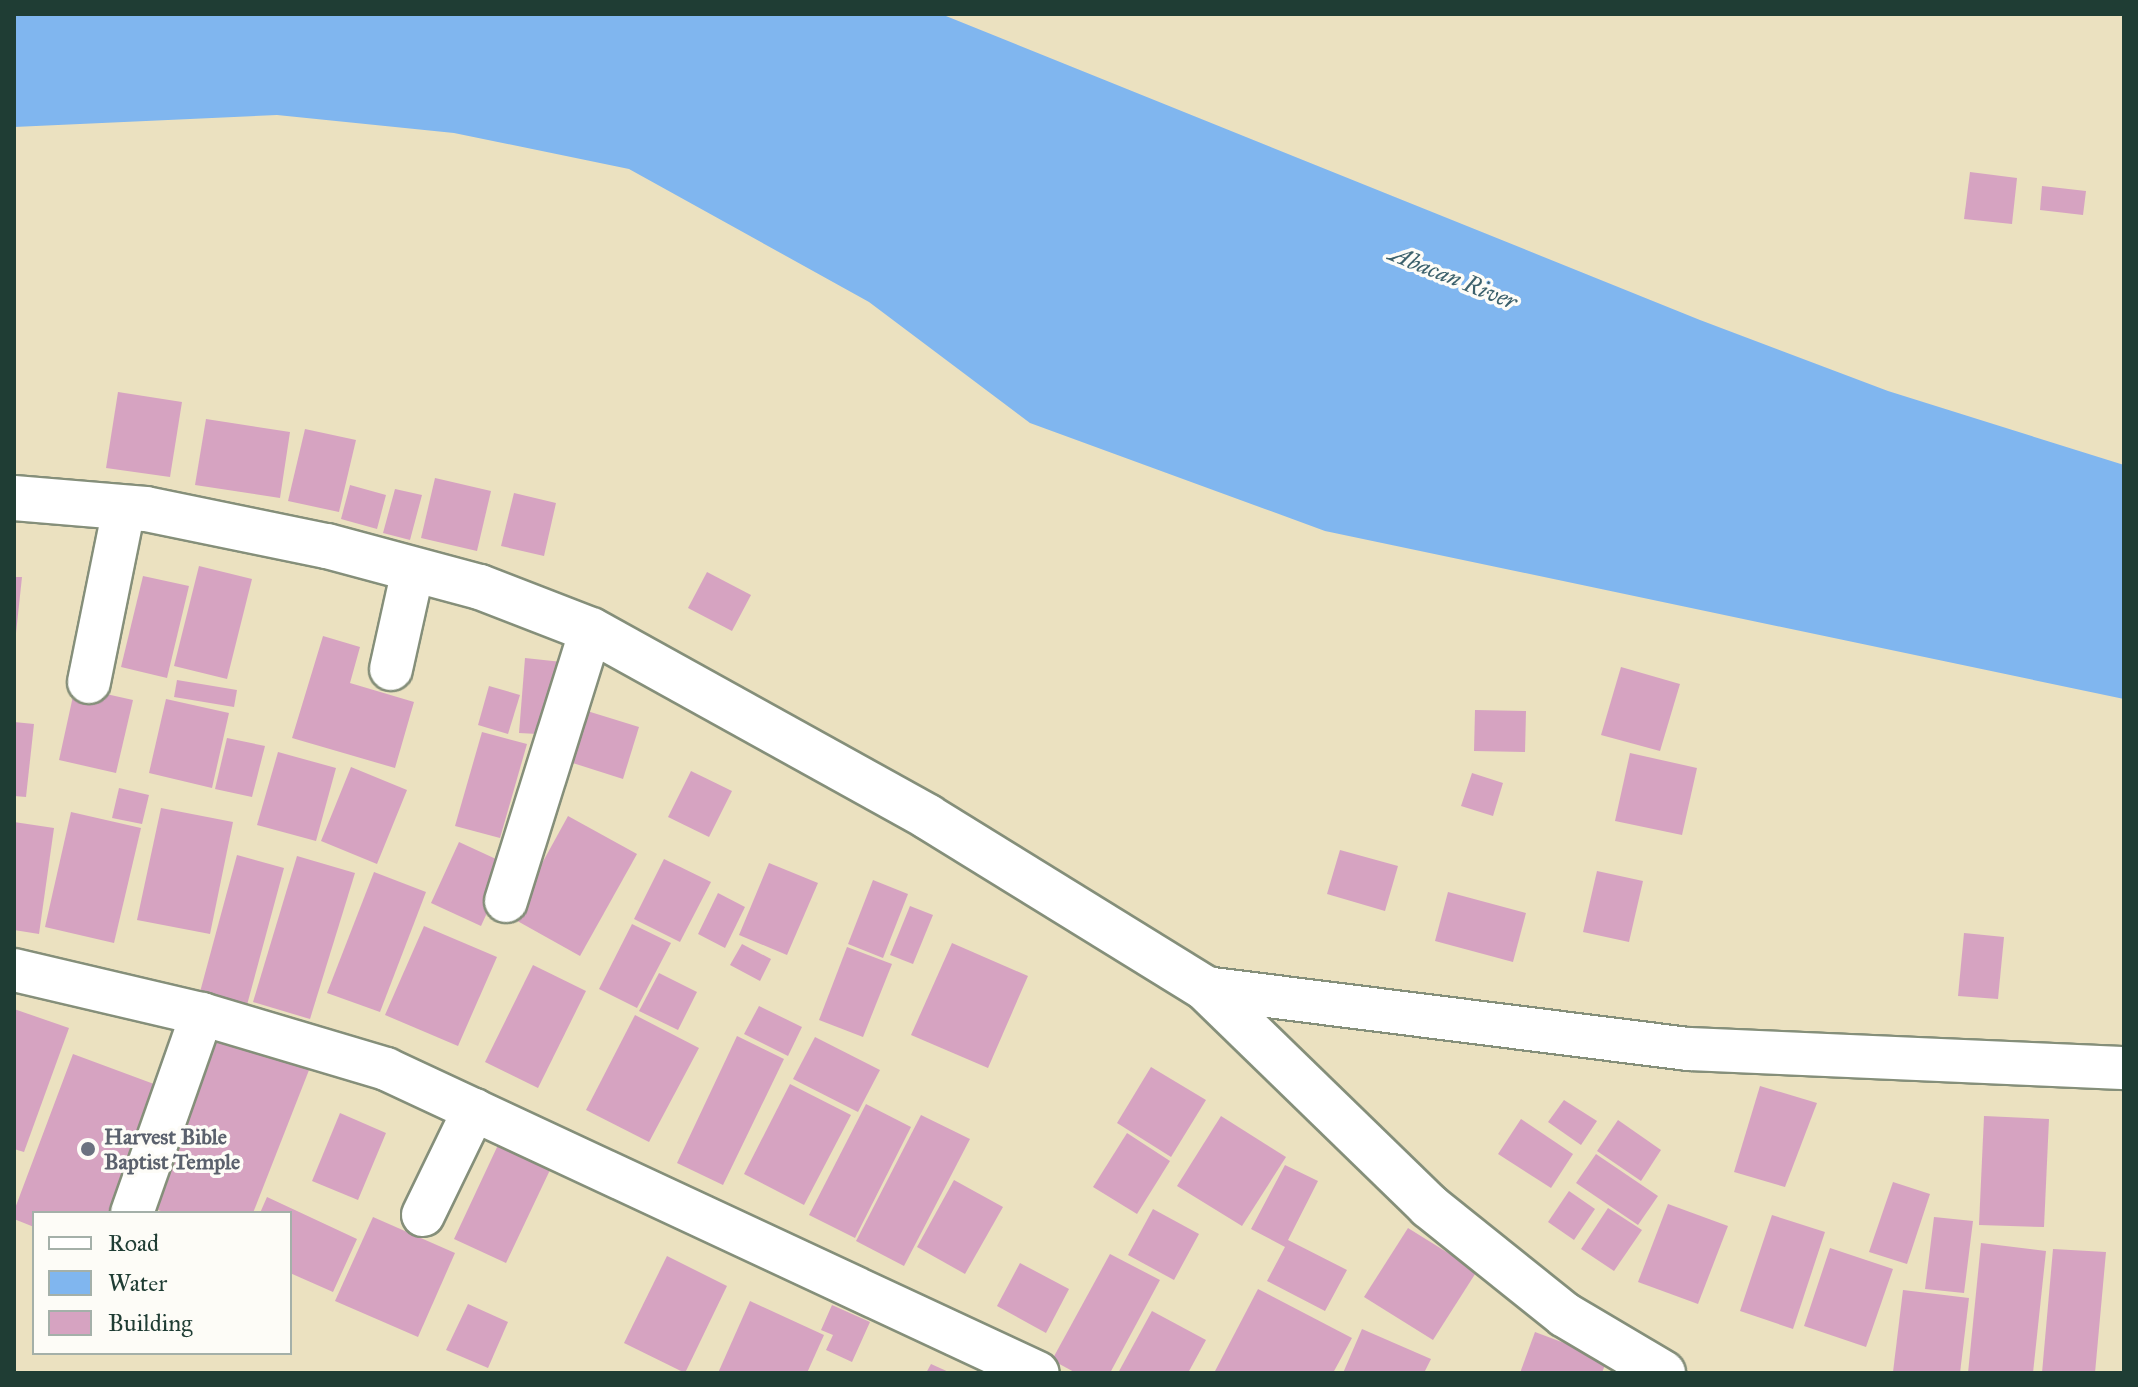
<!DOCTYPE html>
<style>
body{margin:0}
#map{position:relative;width:2138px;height:1387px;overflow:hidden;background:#ebe1c0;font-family:"IM FELL Great Primer",serif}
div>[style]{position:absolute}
.water>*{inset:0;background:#80b6ef}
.building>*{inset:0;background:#d6a3c1}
.roads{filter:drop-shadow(2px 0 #858f7a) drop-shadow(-2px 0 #858f7a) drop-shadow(0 2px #858f7a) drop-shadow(0 -2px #858f7a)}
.street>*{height:42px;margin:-21px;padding:0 21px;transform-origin:21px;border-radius:21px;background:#fff}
.secondary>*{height:44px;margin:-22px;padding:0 22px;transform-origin:22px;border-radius:22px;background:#fff}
.dots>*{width:22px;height:22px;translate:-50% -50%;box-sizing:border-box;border:4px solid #fdfcf7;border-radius:50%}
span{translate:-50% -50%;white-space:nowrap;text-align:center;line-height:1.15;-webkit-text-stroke:7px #fdfcf7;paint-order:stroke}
.worship-label{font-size:22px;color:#5b616d;font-weight:700}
.left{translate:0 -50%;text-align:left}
.water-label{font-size:24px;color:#3c616c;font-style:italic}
.frame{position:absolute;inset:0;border:16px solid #1f3d34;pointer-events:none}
.legend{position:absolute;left:32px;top:1211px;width:260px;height:144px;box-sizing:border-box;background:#fdfcf7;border:2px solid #a4b0a9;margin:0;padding:10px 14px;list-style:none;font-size:24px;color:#1f3d34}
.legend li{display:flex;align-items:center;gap:16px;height:40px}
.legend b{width:40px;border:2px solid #a4b0a9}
</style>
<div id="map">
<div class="water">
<i style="clip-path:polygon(14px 14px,941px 14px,1700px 320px,1888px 391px,2124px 465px,2124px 699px,1325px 531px,1030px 423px,869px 302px,629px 169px,454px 133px,277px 115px,14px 127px)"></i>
</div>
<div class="building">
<i style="clip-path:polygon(1970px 172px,2017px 178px,2012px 224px,1964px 219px)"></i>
<i style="clip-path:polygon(2042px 186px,2086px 191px,2083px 215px,2040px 210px)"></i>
<i style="clip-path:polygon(118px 392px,182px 402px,170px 477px,106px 468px)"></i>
<i style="clip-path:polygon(206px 419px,290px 432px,280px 498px,195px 485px)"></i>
<i style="clip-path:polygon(305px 429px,356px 440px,339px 512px,288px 501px)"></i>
<i style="clip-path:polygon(435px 478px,491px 491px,477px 551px,421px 538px)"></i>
<i style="clip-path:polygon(350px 485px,386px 495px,377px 529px,341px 519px)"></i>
<i style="clip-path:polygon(395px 489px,422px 495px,410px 540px,383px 533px)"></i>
<i style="clip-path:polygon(514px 493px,556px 503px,544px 556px,501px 546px)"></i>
<i style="clip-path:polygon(199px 566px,252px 579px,227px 679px,174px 666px)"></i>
<i style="clip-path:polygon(707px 572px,751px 595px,732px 631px,688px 608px)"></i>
<i style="clip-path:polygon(143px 576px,189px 586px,167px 678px,121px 667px)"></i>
<i style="clip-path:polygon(14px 577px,22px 577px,16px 633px,14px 633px)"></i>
<i style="clip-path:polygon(323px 636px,360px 647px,350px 683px,414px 702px,395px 768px,292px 738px)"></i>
<i style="clip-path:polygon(525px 658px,562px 662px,556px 735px,519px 733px)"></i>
<i style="clip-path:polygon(1621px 667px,1680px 684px,1660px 751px,1601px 735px)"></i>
<i style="clip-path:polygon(177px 680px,237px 690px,234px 707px,174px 697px)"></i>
<i style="clip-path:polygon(489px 686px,520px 695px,508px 734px,478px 725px)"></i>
<i style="clip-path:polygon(75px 687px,133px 700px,116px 773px,59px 760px)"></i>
<i style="clip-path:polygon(166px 699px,229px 713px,212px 788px,149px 773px)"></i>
<i style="clip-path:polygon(571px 706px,639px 727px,623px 779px,554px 757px)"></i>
<i style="clip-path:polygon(1475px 710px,1526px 711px,1525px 752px,1474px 751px)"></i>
<i style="clip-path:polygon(14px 722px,34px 724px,26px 797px,14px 796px)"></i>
<i style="clip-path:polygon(482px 732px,527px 744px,500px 838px,455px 826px)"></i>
<i style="clip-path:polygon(227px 738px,265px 746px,252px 797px,215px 789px)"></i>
<i style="clip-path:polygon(278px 752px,336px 768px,316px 841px,257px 825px)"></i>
<i style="clip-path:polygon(1630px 753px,1697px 768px,1682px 835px,1615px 821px)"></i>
<i style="clip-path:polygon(351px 767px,407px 790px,377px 864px,321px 841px)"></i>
<i style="clip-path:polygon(691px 771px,732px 791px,709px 837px,668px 817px)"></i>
<i style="clip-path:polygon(1472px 773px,1503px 783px,1493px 816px,1461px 806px)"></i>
<i style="clip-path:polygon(119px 788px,149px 795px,142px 824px,112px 818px)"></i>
<i style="clip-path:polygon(161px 808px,233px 822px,210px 934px,137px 920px)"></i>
<i style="clip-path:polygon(71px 812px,141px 828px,114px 943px,45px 927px)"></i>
<i style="clip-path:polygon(568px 816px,637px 854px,580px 956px,512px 918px)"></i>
<i style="clip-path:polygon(14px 822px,54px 828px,39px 934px,14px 930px)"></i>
<i style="clip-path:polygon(459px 842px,509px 865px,481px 926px,431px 903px)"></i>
<i style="clip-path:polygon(1340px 850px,1398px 866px,1385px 911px,1327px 894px)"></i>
<i style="clip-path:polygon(237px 855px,284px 868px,247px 1005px,200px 992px)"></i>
<i style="clip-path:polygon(297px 856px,355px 873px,310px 1019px,253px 1002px)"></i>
<i style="clip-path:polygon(664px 859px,711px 882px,680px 942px,634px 919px)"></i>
<i style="clip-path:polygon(769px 863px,818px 883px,787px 955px,739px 935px)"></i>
<i style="clip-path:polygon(1597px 871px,1643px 881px,1629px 942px,1583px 932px)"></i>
<i style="clip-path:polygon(374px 872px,426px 892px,380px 1012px,327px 993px)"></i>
<i style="clip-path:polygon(873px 880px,908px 894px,883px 958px,848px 944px)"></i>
<i style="clip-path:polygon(1448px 892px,1526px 913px,1513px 962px,1435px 941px)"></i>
<i style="clip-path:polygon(718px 893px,745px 907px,725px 948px,698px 934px)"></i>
<i style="clip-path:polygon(910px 906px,933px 915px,913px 964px,890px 955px)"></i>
<i style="clip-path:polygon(632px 924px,671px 943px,637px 1008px,599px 989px)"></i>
<i style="clip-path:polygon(424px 926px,497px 957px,458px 1046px,385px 1015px)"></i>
<i style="clip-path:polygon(1964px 933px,2004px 937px,1998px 999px,1958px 996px)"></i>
<i style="clip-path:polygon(952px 943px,1028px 976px,988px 1068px,911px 1035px)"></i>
<i style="clip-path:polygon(742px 944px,771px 959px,760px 981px,730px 965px)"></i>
<i style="clip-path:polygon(847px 947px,892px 964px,863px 1037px,819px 1020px)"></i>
<i style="clip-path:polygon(533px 965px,586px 991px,538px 1088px,485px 1062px)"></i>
<i style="clip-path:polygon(659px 973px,697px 992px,678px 1030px,639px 1011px)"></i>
<i style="clip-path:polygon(759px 1006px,802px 1027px,788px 1056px,744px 1034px)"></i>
<i style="clip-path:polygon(14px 1009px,69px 1028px,24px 1152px,14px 1149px)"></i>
<i style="clip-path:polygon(635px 1015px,699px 1048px,649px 1142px,586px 1110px)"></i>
<i style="clip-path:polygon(209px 1026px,311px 1065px,253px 1213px,166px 1213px,140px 1203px)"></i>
<i style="clip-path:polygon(737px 1036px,784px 1059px,723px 1185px,677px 1163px)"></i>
<i style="clip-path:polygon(815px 1037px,880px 1070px,858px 1112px,793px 1079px)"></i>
<i style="clip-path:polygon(73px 1054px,162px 1087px,115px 1213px,34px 1213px,34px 1227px,14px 1219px,14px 1211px)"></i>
<i style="clip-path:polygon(1151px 1067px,1206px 1100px,1171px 1157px,1117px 1123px)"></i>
<i style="clip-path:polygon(790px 1084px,851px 1115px,804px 1205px,744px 1174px)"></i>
<i style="clip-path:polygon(1760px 1086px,1817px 1103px,1785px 1187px,1734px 1172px)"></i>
<i style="clip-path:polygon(1564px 1100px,1597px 1121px,1581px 1145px,1548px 1122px)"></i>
<i style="clip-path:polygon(866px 1104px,911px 1127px,855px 1238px,809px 1215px)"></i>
<i style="clip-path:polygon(340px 1113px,386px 1133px,358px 1200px,312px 1181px)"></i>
<i style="clip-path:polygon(921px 1115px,970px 1139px,904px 1266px,856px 1241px)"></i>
<i style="clip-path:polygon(1221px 1116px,1286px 1157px,1242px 1226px,1177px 1186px)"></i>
<i style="clip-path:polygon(1984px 1116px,2049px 1119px,2044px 1227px,1979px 1225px)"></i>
<i style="clip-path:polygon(1521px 1119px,1573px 1154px,1551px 1188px,1498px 1154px)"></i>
<i style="clip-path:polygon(1618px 1120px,1661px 1150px,1641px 1181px,1597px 1151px)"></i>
<i style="clip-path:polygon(1127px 1133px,1170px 1161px,1137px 1214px,1093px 1187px)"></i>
<i style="clip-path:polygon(498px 1145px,550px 1170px,506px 1263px,454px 1239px)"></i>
<i style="clip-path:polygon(1596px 1154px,1658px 1196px,1638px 1225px,1576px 1183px)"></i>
<i style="clip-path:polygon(1285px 1165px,1318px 1181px,1288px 1240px,1347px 1270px,1325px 1311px,1267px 1281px,1285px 1247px,1251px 1229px)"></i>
<i style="clip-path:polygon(954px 1180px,1003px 1207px,965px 1274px,917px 1247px)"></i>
<i style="clip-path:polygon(1893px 1182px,1930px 1194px,1907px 1264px,1869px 1252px)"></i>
<i style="clip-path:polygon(1569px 1191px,1595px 1209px,1574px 1240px,1548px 1222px)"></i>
<i style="clip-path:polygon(267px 1197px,357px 1239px,333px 1292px,290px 1273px,290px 1213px,260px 1213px)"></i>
<i style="clip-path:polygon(1668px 1204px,1728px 1226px,1698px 1304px,1638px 1282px)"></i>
<i style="clip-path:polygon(1608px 1208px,1642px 1230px,1614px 1271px,1581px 1249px)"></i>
<i style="clip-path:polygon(1153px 1209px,1199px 1234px,1174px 1280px,1128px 1255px)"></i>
<i style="clip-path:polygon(1772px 1215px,1825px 1232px,1793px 1329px,1740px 1311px)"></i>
<i style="clip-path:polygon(373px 1217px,455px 1253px,418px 1337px,335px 1301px)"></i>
<i style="clip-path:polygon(1934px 1217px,1973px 1221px,1964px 1293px,1925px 1289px)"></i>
<i style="clip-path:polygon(1408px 1228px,1477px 1271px,1433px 1340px,1364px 1297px)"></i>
<i style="clip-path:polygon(1981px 1243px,2046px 1251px,2033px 1373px,1968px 1373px)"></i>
<i style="clip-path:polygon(1830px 1248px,1893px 1269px,1866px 1347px,1804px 1326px)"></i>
<i style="clip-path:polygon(2053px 1249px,2106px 1252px,2095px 1373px,2042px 1373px)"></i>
<i style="clip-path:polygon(1110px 1254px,1160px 1280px,1110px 1373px,1076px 1373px,1052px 1360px)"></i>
<i style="clip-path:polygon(667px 1256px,727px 1286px,685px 1373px,624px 1343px)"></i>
<i style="clip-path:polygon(1020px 1263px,1069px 1289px,1046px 1333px,997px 1306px)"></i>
<i style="clip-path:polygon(1258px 1289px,1352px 1338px,1333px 1373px,1214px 1373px)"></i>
<i style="clip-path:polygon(1903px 1290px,1969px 1298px,1960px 1373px,1893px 1372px)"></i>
<i style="clip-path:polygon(750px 1301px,824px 1335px,807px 1373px,718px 1373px)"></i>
<i style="clip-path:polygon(468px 1304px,508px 1322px,488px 1368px,446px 1350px)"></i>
<i style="clip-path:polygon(832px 1305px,870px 1322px,852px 1362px,826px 1350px,833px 1335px,821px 1330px)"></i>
<i style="clip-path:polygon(1152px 1311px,1206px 1340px,1188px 1373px,1118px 1373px)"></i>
<i style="clip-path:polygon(1362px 1329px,1431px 1359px,1424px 1373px,1343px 1373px)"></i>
<i style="clip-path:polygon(1535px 1332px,1607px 1359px,1602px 1373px,1520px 1373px)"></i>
<i style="clip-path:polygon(931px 1364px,951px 1373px,926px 1373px)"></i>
</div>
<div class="roads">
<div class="street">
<i style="left:391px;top:669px;width:101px;rotate:-77.5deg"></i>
<i style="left:89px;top:682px;width:177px;rotate:-78.6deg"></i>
<i style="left:506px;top:901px;width:284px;rotate:-72.6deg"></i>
<i style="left:14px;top:970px;width:193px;rotate:13.2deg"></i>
<i style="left:202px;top:1014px;width:192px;rotate:16.6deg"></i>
<i style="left:386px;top:1069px;width:719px;rotate:25deg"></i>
<i style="left:1205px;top:988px;width:487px;rotate:7.2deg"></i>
<i style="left:1688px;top:1049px;width:436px;rotate:2.5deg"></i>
<i style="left:132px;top:1213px;width:211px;rotate:-70.6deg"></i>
<i style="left:423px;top:1215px;width:117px;rotate:-64.1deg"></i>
</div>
<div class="secondary">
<i style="left:14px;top:498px;width:132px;rotate:4.8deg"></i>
<i style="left:146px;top:509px;width:185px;rotate:11.6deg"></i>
<i style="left:327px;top:546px;width:158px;rotate:15deg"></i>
<i style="left:480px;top:587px;width:119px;rotate:21.2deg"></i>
<i style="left:591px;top:630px;width:385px;rotate:29deg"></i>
<i style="left:928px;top:817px;width:326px;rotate:31.7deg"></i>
<i style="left:1205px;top:988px;width:313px;rotate:44.2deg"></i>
<i style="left:1429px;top:1206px;width:174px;rotate:38.7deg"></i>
<i style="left:1565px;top:1315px;width:114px;rotate:30.6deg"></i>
</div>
</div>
<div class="dots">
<i style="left:88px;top:1149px;background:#6b7280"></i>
</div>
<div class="worship-label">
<span class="left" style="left:104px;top:1149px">Harvest Bible<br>Baptist Temple</span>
</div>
<div class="water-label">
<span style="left:1453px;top:278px;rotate:22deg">Abacan River</span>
</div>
<div class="frame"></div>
<ul class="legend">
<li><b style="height:10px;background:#fff"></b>Road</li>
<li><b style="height:22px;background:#80b6ef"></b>Water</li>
<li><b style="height:22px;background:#d6a3c1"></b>Building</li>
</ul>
</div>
